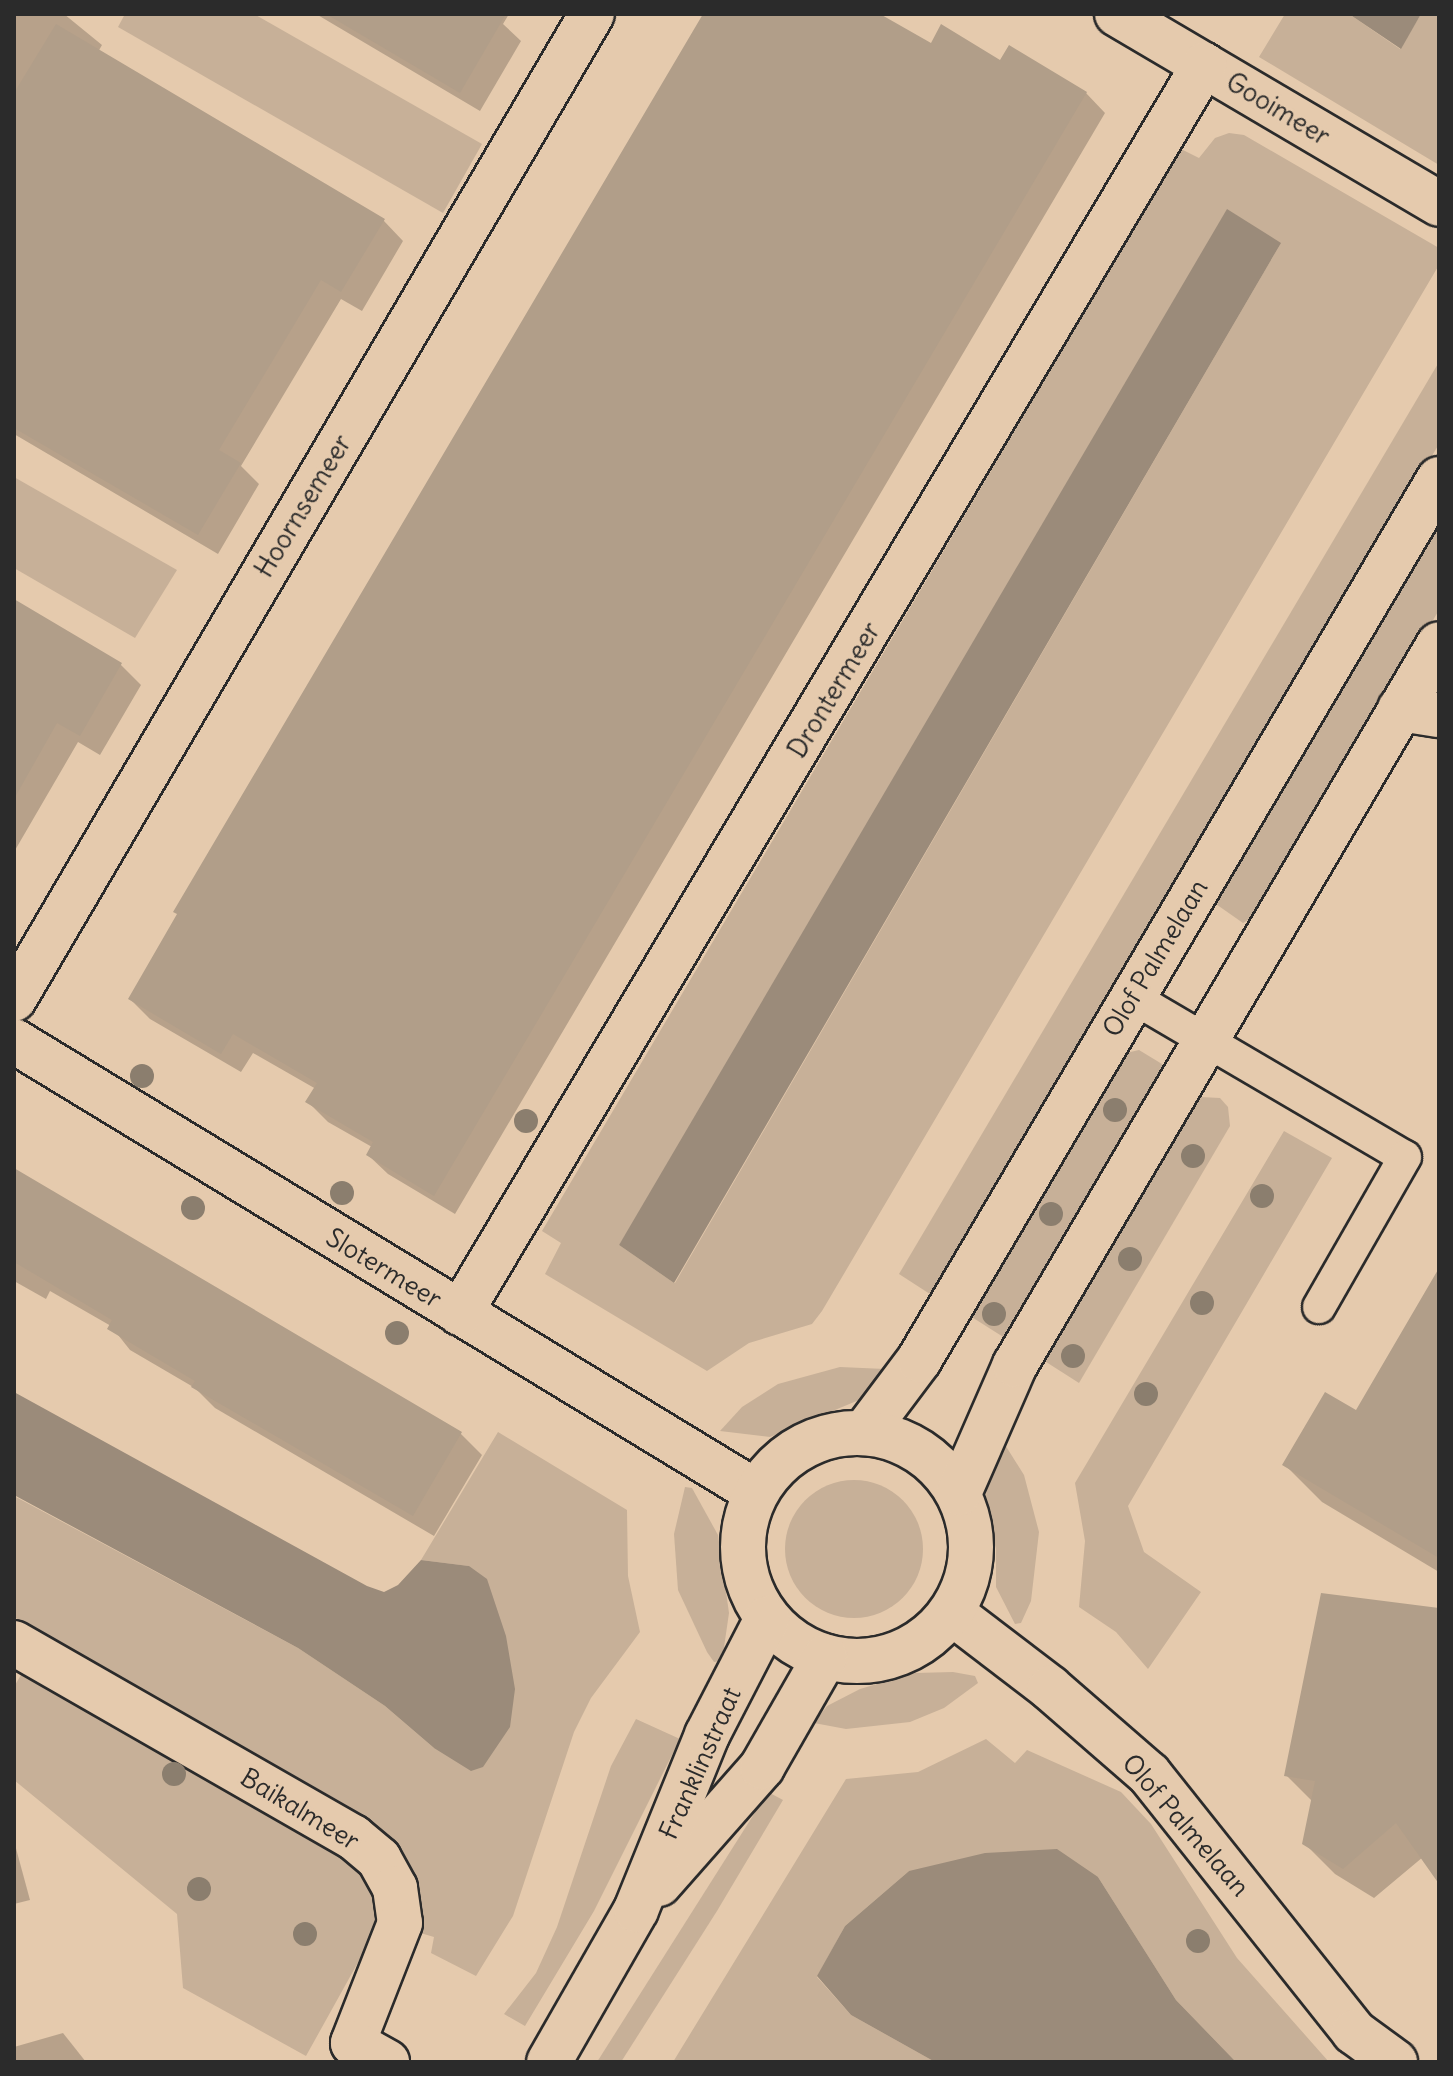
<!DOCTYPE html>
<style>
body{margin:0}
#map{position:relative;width:1453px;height:2076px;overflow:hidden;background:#e5caad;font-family:Delius,sans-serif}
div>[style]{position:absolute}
.green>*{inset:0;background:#c7b098}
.round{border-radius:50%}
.water>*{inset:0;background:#9b8b7a}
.shadow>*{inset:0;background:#0003}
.building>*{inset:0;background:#b19e89}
.roads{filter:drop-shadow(2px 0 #2b2b2b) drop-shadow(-2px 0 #2b2b2b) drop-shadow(0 2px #2b2b2b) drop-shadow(0 -2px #2b2b2b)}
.lane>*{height:32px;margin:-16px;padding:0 16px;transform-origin:16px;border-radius:16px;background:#e5caad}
.street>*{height:44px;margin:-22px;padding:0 22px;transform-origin:22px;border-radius:22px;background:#e5caad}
.secondary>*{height:44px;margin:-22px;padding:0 22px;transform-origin:22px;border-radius:22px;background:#e5caad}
.secondary>.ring{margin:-22px;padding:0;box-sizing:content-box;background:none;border:44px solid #e5caad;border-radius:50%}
.trees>*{width:24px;height:24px;margin:-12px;border-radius:50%;background:#8b7e6e}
span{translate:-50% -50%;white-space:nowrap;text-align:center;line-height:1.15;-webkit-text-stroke:6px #e5caad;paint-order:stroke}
.street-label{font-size:26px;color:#2b2b2b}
.frame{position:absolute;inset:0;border:16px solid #2b2b2b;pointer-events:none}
</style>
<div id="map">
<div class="green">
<i style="clip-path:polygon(125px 14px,254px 14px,482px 144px,443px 213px,118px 27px)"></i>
<i style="clip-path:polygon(1285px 14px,1349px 14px,1400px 49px,1421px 14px,1439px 14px,1439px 165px,1259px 57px)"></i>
<i style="clip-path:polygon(evenodd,1229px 133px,1244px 135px,1439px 248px,1439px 265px,822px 1311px,812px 1324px,749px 1343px,707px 1371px,545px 1274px,561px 1243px,542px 1231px,1181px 149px,1199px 158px,1215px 138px,1229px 133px,1281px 243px,675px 1283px,674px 1283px,619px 1245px,1281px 243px)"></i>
<i style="clip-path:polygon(1439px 362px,1439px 444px,933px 1296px,899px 1274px)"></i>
<i style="clip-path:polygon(14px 477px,177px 570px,135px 638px,14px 568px)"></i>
<i style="clip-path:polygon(1439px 510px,1439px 610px,1260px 913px,1243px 923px,1213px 902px)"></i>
<i style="clip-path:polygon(1139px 1050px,1162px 1064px,1164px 1071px,1008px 1340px,967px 1314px,1080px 1119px,1126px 1053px)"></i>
<i style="clip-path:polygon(1200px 1097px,1220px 1098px,1228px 1107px,1230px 1126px,1079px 1383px,1043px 1360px,1188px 1102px)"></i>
<i style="clip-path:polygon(1284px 1131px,1332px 1158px,1128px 1506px,1144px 1552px,1201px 1592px,1148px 1669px,1116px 1632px,1079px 1607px,1085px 1541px,1075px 1483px)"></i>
<i style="clip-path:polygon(840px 1367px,885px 1369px,885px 1373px,859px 1400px,770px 1437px,720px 1431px,742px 1407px,778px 1384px)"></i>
<i style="clip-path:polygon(498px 1432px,627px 1510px,628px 1576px,640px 1632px,591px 1698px,574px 1732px,513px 1916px,476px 1976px,431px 1953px,434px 1937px,417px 1932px,347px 1812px,350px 1807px,14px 1617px,14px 1496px,298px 1648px,385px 1706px,434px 1748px,469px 1566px,421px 1560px)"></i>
<i style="clip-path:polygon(1002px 1440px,1024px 1475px,1039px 1532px,1031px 1601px,1021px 1623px,1015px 1624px,996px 1587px,996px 1549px,985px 1508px,989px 1461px)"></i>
<i class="round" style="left:785px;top:1480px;width:138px;height:138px"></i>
<i style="clip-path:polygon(685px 1487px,692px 1488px,718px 1535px,729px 1613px,722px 1661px,714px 1662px,707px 1652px,678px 1590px,674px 1534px)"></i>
<i style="clip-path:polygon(26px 1666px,354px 1854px,381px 1909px,376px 1930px,306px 2056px,183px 1988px,177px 1914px,14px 1780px,14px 1687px)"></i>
<i style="clip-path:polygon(953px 1672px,975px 1676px,978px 1683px,944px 1708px,910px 1722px,846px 1729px,814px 1723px,827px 1706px,860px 1689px,915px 1673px)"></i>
<i style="clip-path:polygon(636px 1719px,680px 1739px,594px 1911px,525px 2026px,504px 2014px,536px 1973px,557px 1927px,611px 1766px)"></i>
<i style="clip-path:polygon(986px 1739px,1015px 1763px,1027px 1750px,1121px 1792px,1151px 1824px,1237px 1958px,1329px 2062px,1236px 2062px,1176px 2000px,1098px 1877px,909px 1871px,845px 1926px,817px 1977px,851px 2015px,935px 2062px,673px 2062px,846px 1779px,918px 1772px)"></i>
<i style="clip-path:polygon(768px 1792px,783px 1800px,717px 1911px,621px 2062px,597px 2062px)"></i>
</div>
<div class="water">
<i style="clip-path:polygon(1349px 14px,1421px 14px,1401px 49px)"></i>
<i style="clip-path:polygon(1227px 209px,1281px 243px,674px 1283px,619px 1245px)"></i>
<i style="clip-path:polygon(14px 1392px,367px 1586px,384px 1592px,398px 1585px,421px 1560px,469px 1566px,487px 1579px,506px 1636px,515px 1689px,510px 1727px,483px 1767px,471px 1771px,434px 1748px,385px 1706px,298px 1648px,14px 1495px)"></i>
<i style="clip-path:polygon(1057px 1849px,1098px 1877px,1176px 2000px,1236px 2062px,935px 2062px,851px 2015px,817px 1976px,845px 1926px,909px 1871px,985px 1853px)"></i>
</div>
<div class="shadow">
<i style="clip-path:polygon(14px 14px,64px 14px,102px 45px,98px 52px,384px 221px,403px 241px,362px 311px,341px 299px,241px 466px,259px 484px,218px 554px,14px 434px)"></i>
<i style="clip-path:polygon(316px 14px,509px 14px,503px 24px,521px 41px,480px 111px)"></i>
<i style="clip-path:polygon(705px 14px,876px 14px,932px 46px,1001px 62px,1086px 93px,1105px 113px,455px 1214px,388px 1174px,368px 1155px,372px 1147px,328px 1122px,308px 1102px,316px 1089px,253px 1053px,241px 1072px,150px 1019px,130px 999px)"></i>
<i style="clip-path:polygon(14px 602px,121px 665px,141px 685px,100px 755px,78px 742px,14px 852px)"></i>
<i style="clip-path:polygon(24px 1176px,461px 1434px,482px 1455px,434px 1536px,215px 1408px,195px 1388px,130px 1350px,111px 1326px,50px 1291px,46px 1299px,14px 1281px,14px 1177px)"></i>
<i style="clip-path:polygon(1439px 1272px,1439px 1572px,1322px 1502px,1285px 1465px,1356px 1413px)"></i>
<i style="clip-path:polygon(1439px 1610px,1439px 1873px,1423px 1857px,1374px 1898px,1335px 1874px,1304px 1843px,1313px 1802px,1286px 1775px)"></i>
<i style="clip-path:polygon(14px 1841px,30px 1900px,14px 1904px)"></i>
<i style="clip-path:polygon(63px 2033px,86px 2062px,14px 2062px,14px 2047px)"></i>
</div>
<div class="building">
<i style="clip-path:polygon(326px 14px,506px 14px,460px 93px)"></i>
<i style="clip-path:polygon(703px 14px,880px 14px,931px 43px,941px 24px,1000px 60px,1009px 45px,1087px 92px,434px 1196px,366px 1155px,373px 1142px,305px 1102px,317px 1083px,233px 1034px,221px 1054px,128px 999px,177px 914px,173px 912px)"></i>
<i style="clip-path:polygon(56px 24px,385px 219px,341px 292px,321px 280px,219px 450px,241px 463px,198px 535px,14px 428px,14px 93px)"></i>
<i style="clip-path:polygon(14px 599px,122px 663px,80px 736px,57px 723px,14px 799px)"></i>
<i style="clip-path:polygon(14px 1168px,462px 1432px,413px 1516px,191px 1387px,195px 1381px,107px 1329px,112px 1320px,14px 1262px)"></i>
<i style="clip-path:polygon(1439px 1268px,1439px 1558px,1282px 1465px,1325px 1392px,1356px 1410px)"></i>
<i style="clip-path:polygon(1321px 1593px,1439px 1608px,1439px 1884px,1396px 1823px,1343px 1869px,1302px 1844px,1315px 1781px,1284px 1776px)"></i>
</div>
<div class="roads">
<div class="lane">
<i style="left:1132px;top:997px;width:316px;rotate:30.4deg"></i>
<i style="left:1405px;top:1157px;width:173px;rotate:119.8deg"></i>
</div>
<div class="street">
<i style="left:1117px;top:14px;width:374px;rotate:30.5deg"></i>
<i style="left:1400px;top:709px;width:39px;rotate:9deg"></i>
<i style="left:14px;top:999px;width:1142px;rotate:-59.6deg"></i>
<i style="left:14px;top:1041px;width:868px;rotate:31.29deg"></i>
<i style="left:460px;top:1313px;width:1453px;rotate:-59.2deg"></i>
<i style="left:952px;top:1613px;width:123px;rotate:37.4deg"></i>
<i style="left:1050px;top:1688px;width:131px;rotate:41deg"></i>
<i style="left:1149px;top:1774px;width:330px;rotate:51.5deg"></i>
<i style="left:1354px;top:2032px;width:51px;rotate:36.2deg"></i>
<i style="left:14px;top:1643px;width:391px;rotate:29.8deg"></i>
<i style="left:353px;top:1837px;width:34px;rotate:40deg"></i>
<i style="left:379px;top:1859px;width:33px;rotate:61deg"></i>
<i style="left:395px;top:1888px;width:35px;rotate:82deg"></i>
<i style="left:400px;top:1923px;width:129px;rotate:111.4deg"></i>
<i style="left:353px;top:2043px;width:39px;rotate:29deg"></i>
</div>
<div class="secondary">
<i style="left:865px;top:1432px;width:90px;rotate:-53.1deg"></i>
<i style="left:919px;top:1360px;width:1023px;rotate:-59.45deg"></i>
<i class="ring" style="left:743px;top:1433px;width:184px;height:184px"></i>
<i style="left:959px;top:1493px;width:140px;rotate:-66.4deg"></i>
<i style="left:1015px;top:1365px;width:836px;rotate:-59.54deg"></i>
<i style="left:659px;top:1884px;width:156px;rotate:-48.6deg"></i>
<i style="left:762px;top:1767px;width:127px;rotate:-60.2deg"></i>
<i style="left:549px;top:2062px;width:175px;rotate:-60.2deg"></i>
<i style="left:636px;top:1910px;width:189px;rotate:-67.9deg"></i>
<i style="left:707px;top:1735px;width:131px;rotate:-62.7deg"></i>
</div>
</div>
<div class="trees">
<i style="left:142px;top:1076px"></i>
<i style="left:1115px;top:1110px"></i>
<i style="left:526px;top:1121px"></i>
<i style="left:1193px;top:1156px"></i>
<i style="left:342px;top:1193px"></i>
<i style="left:1262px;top:1196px"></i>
<i style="left:193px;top:1208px"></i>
<i style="left:1051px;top:1214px"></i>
<i style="left:1130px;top:1259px"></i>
<i style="left:1202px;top:1303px"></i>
<i style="left:994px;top:1314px"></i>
<i style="left:397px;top:1333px"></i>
<i style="left:1073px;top:1356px"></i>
<i style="left:1146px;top:1394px"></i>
<i style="left:174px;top:1774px"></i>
<i style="left:199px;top:1889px"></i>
<i style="left:305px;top:1934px"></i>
<i style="left:1198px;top:1941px"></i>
</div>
<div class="street-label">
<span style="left:1278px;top:109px;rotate:31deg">Gooimeer</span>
<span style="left:303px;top:506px;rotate:-59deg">Hoornsemeer</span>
<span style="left:834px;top:690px;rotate:-59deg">Drontermeer</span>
<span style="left:1155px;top:958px;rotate:-59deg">Olof Palmelaan</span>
<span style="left:384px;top:1268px;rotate:31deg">Slotermeer</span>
<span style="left:700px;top:1763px;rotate:-66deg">Franklinstraat</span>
<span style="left:300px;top:1809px;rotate:31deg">Baikalmeer</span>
<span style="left:1186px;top:1825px;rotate:49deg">Olof Palmelaan</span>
</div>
<div class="frame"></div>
</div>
